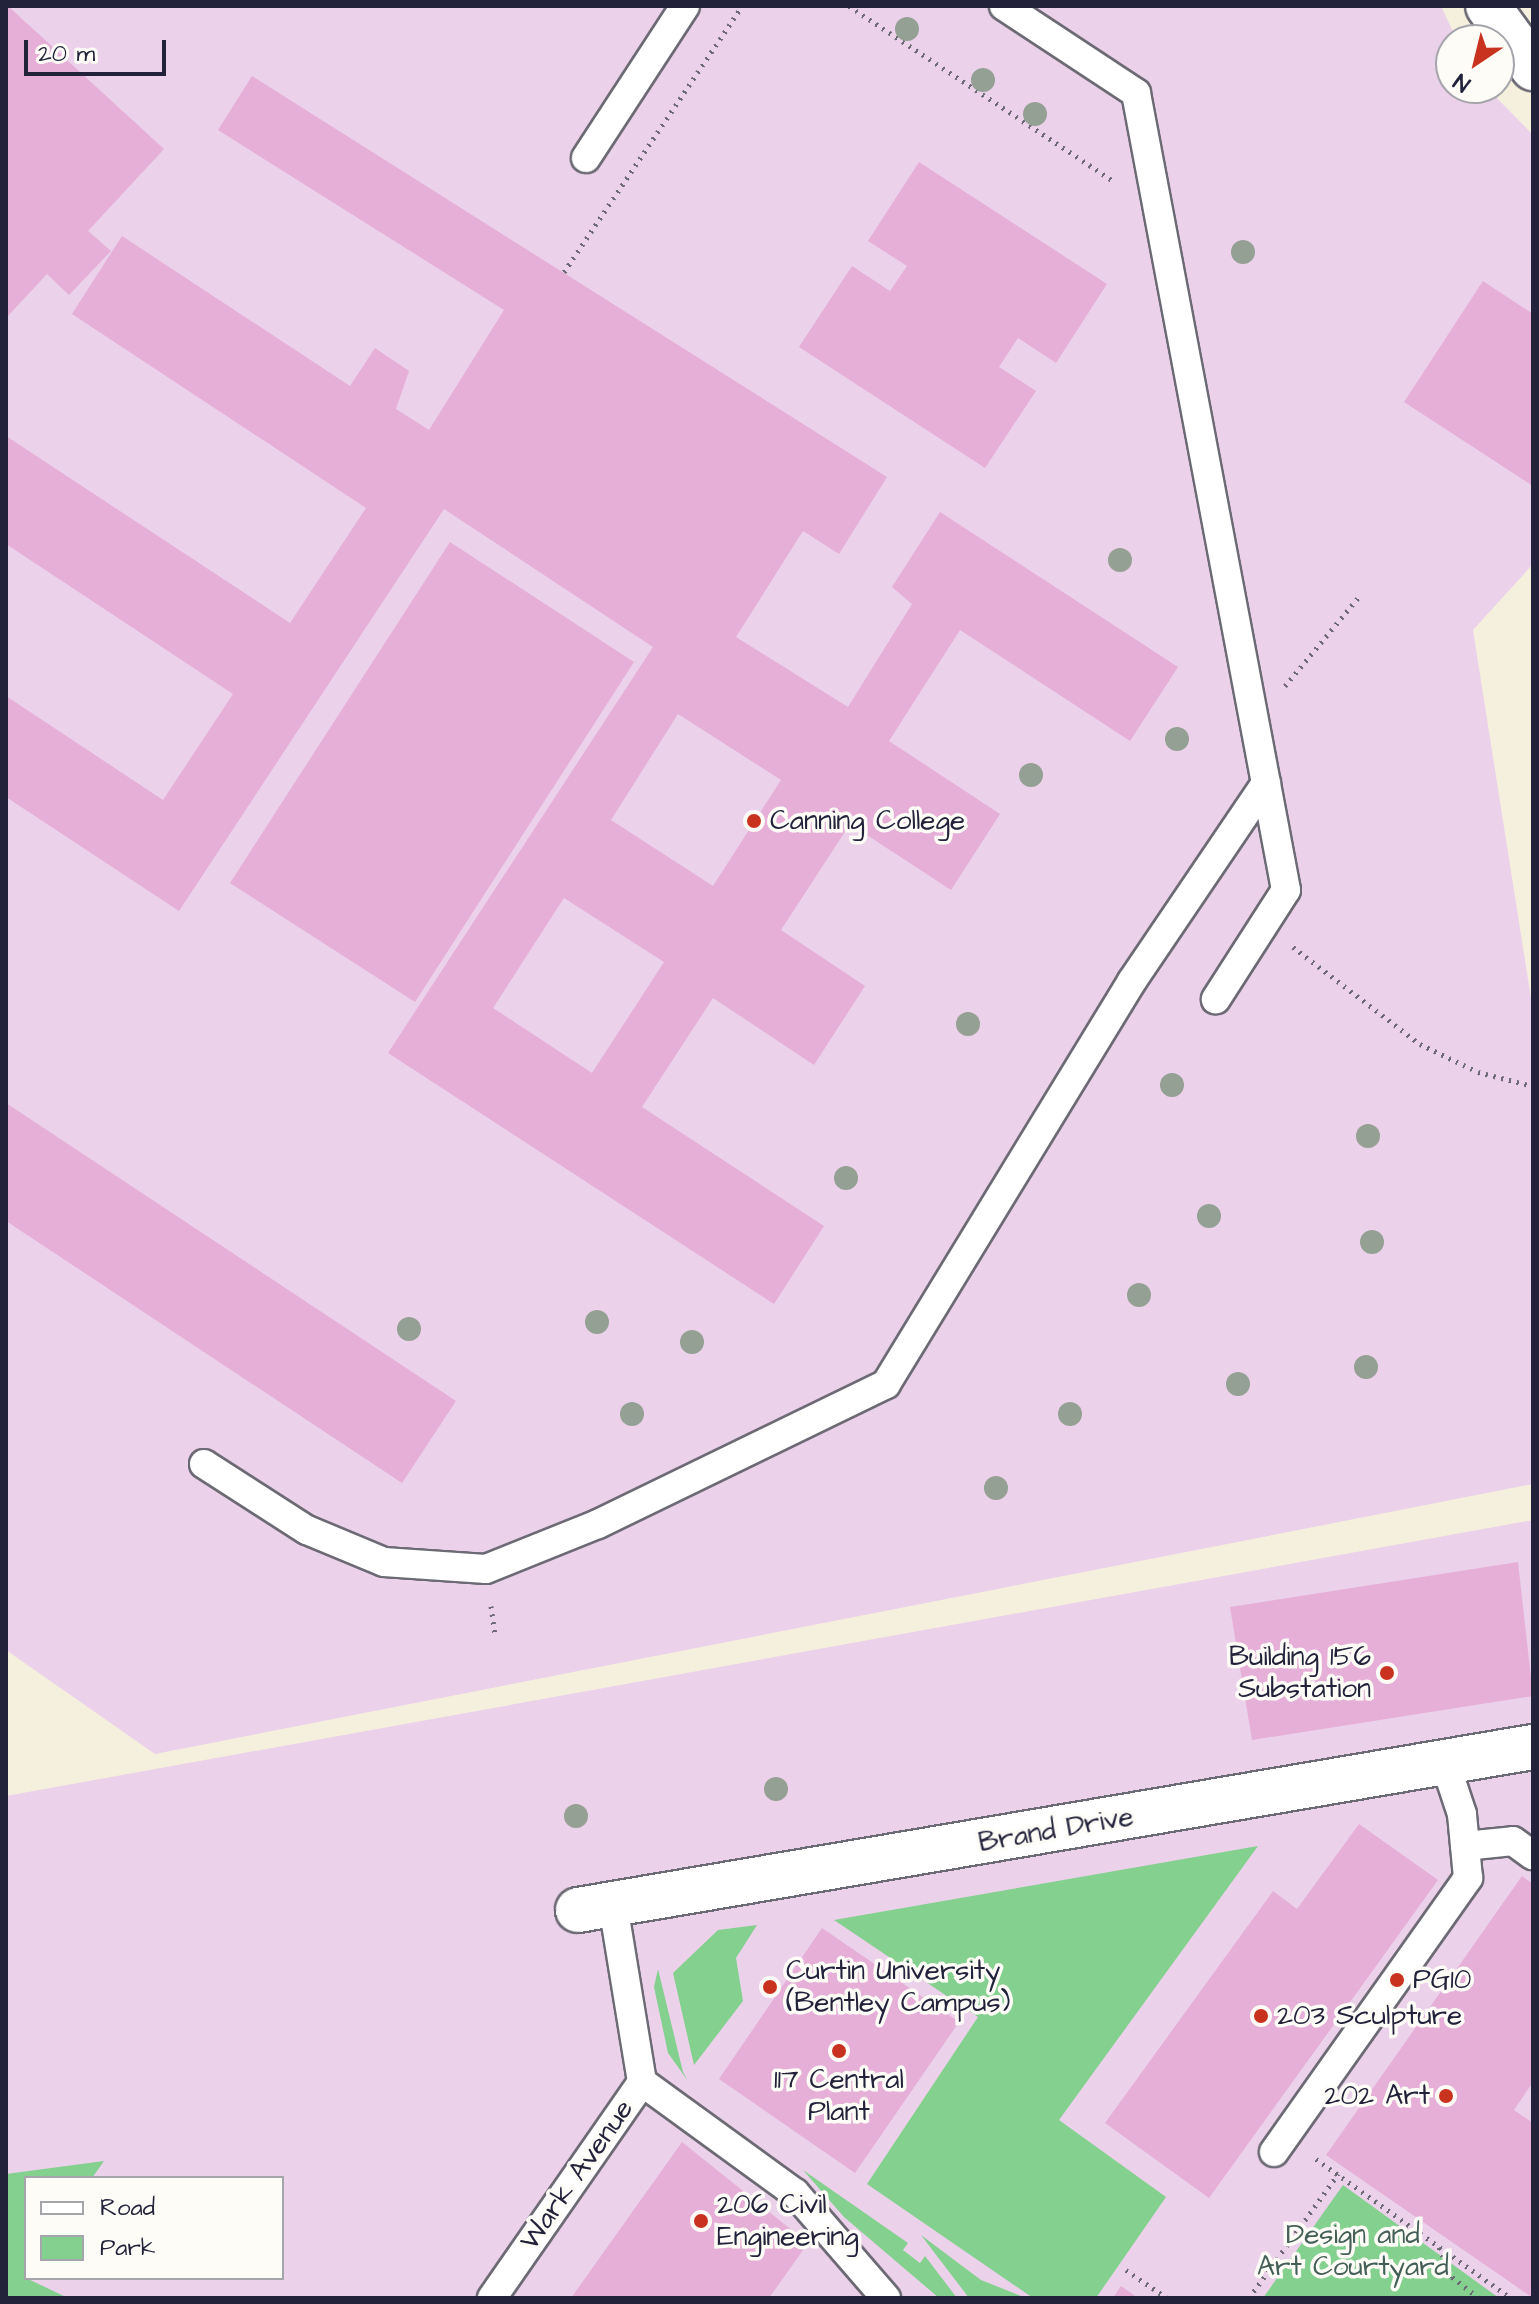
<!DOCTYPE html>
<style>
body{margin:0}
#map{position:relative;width:1539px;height:2304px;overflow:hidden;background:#f5f0dd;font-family:"Architects Daughter",sans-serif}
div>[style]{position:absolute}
.built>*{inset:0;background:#ecd1ea}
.green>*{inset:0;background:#83d08f}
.building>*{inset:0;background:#e5afd7}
.path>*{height:5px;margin-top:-2.5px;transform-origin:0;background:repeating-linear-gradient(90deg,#6c6a74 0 2px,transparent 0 8px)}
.roads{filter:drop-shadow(2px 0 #6c6a74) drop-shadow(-2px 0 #6c6a74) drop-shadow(0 2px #6c6a74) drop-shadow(0 -2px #6c6a74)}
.service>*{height:28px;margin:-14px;padding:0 14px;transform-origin:14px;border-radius:14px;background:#fff}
.minor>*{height:44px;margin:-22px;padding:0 22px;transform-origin:22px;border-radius:22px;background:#fff}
.trees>*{width:24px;height:24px;margin:-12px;border-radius:50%;background:#94a094}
.dots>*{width:22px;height:22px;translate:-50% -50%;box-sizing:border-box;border:4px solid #fdfcf7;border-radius:50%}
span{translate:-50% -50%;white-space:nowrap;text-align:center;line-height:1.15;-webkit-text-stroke:7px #fdfcf7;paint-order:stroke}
.poi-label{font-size:28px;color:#22223b}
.left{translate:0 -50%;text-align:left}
.right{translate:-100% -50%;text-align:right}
.street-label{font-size:28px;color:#22223b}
.park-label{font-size:28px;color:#445f58}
.frame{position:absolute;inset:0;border:8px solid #22223b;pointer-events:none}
.legend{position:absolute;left:24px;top:2176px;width:260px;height:104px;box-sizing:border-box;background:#fdfcf7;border:2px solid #a5a5ac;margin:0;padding:10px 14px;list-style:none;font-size:24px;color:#22223b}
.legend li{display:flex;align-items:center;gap:16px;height:40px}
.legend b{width:40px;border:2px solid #a5a5ac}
.north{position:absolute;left:1435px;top:24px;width:80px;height:80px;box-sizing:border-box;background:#fdfcf7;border:2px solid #a5a5ac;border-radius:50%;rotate:215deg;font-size:22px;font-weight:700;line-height:32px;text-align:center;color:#22223b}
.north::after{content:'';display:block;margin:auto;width:28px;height:36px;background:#c8321e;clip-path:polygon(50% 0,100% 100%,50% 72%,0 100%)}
.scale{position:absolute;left:24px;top:40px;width:142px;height:36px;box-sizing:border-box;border:4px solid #22223b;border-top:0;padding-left:10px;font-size:24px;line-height:28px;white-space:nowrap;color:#22223b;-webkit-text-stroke:6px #fdfcf7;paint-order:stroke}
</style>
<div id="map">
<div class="built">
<i style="clip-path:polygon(6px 6px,1441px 6px,1457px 40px,1451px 40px,1451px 88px,1487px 88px,1533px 135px,1533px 564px,1473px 630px,1533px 1011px,1533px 1484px,155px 1754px,6px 1650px)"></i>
<i style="clip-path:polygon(evenodd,1533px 1520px,1533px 2298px,6px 2298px,6px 1796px,1533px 1520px,26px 2178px,282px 2178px,282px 2278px,26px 2278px,26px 2178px)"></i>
</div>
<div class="green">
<i style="clip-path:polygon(1258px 1846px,1059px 2120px,1166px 2197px,1096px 2298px,1033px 2298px,867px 2184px,978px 2017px,834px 1920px)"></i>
<i style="clip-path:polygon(757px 1925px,736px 1958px,743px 2001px,694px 2065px,673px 1973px,718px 1930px)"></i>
<i style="clip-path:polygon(658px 1969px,683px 2072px,688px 2081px,668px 2053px,654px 1987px)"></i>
<i style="clip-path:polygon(104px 2161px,92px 2178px,26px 2178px,26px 2278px,68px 2298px,6px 2298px,6px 2174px)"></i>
<i style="clip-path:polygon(803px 2170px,908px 2243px,903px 2250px,920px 2263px,925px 2256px,957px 2298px,939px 2298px,844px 2217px)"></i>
<i style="clip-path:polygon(1343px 2185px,1499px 2298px,1263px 2298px)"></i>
<i style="clip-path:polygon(921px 2235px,981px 2280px,1026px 2298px,969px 2298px)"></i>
</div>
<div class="building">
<i style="clip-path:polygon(8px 6px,164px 149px,88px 231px,111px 251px,69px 295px,47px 274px,6px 318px)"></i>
<i style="clip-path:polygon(evenodd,252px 76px,887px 477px,839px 554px,803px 531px,736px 637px,848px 707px,912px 604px,892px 587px,940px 512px,1178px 667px,1130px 741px,960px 630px,889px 741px,1000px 814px,951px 890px,850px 824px,781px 930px,865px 986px,814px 1065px,713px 998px,642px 1107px,824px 1226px,774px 1304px,388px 1053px,653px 647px,444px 509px,179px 911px,6px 797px,6px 696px,163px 800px,233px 694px,6px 544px,6px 436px,290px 623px,366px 508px,72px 314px,122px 236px,350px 386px,375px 348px,409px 371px,396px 409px,429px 430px,504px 310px,218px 130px,252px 76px,678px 714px,781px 780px,713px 886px,611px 820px,678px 714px,252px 76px,564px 898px,664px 962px,592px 1073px,493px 1008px,564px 898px)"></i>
<i style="clip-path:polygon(919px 162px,1107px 284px,1056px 363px,1018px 338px,999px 367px,1036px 391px,985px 468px,799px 347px,852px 266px,890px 291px,907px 266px,868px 241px)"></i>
<i style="clip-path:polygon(1483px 281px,1533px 314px,1533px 486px,1404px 402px)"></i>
<i style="clip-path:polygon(450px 542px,634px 662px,415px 1002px,230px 883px)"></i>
<i style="clip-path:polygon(6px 1103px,456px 1401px,402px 1483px,6px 1221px)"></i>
<i style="clip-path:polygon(1518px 1562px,1533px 1696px,1252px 1740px,1230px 1607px)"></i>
<i style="clip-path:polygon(1359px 1824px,1438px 1880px,1209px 2198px,1105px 2123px,1273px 1891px,1297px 1909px)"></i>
<i style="clip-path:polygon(1522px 1876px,1533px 1884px,1533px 2082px,1514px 2110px,1533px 2123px,1533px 2298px,1326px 2155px)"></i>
<i style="clip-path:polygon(822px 1928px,959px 2022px,855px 2173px,719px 2079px)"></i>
<i style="clip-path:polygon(682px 2142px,808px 2243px,779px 2284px,769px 2298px,571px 2298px)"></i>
<i style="clip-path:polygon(1121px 2286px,1138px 2298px,1113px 2298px)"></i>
</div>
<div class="path">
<i style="left:849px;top:6px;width:319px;rotate:33.5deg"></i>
<i style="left:564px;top:272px;width:320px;rotate:-56.2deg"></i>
<i style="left:1285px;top:686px;width:119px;rotate:-50.4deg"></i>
<i style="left:1293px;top:947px;width:160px;rotate:37.4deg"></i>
<i style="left:1420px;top:1044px;width:64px;rotate:25.8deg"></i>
<i style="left:1478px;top:1072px;width:57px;rotate:14.3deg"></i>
<i style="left:491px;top:1606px;width:27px;rotate:82deg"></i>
<i style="left:1316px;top:2159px;width:239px;rotate:35.5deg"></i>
<i style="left:1439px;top:2247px;width:33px;rotate:67deg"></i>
<i style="left:1452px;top:2277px;width:34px;rotate:38deg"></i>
<i style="left:1126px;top:2270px;width:50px;rotate:34.3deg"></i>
<i style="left:1249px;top:2298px;width:153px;rotate:-54.3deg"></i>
</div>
<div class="roads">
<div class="service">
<i style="left:1004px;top:6px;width:158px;rotate:33.4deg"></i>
<i style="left:1136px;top:93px;width:811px;rotate:79.34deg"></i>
<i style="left:1286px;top:890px;width:130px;rotate:122.7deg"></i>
<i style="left:586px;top:158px;width:181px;rotate:-56.9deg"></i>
<i style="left:204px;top:1464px;width:122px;rotate:32.7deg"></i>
<i style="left:307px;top:1530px;width:83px;rotate:22.6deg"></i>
<i style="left:384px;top:1562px;width:102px;rotate:3.9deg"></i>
<i style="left:486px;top:1569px;width:121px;rotate:-21.9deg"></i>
<i style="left:598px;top:1524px;width:320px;rotate:-25.9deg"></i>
<i style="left:886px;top:1384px;width:472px;rotate:-58.6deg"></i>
<i style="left:1132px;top:981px;width:239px;rotate:-55.9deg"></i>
<i style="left:1465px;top:1846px;width:48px;rotate:-5.9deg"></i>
<i style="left:1513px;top:1841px;width:24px;rotate:36deg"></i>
<i style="left:642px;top:2082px;width:189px;rotate:36deg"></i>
<i style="left:795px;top:2193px;width:139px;rotate:49.1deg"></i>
<i style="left:1274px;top:2152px;width:336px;rotate:-54.7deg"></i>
<i style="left:1468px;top:1878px;width:64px;rotate:-95.4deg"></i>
<i style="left:1462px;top:1814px;width:54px;rotate:-108.4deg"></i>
<i style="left:492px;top:2298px;width:263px;rotate:-55.2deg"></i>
<i style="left:642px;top:2082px;width:179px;rotate:-99.3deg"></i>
</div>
<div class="minor">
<i style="left:1488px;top:6px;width:77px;rotate:54deg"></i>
<i style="left:578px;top:1910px;width:969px;rotate:-9.69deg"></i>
</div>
</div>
<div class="trees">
<i style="left:907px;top:29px"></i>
<i style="left:983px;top:80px"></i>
<i style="left:1035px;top:114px"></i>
<i style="left:1243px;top:252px"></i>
<i style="left:1120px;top:560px"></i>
<i style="left:1177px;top:739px"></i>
<i style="left:1031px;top:775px"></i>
<i style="left:968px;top:1024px"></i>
<i style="left:1172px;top:1085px"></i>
<i style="left:1368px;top:1136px"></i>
<i style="left:846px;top:1178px"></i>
<i style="left:1209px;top:1216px"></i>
<i style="left:1372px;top:1242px"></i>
<i style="left:1139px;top:1295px"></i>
<i style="left:597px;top:1322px"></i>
<i style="left:409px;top:1329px"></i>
<i style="left:692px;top:1342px"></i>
<i style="left:1366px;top:1367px"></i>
<i style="left:1238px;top:1384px"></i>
<i style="left:632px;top:1414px"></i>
<i style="left:1070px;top:1414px"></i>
<i style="left:996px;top:1488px"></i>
<i style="left:776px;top:1789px"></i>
<i style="left:576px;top:1816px"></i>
</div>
<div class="dots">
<i style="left:754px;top:821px;background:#c8321e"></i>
<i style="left:1387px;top:1673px;background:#c8321e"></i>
<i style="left:1397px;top:1980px;background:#c8321e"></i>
<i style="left:770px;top:1987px;background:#c8321e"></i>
<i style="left:1261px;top:2016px;background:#c8321e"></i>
<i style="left:839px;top:2051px;background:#c8321e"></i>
<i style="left:1446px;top:2096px;background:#c8321e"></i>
<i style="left:701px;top:2221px;background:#c8321e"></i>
</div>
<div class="poi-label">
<span class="left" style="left:770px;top:821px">Canning College</span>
<span class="right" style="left:1371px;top:1673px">Building 156<br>Substation</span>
<span class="left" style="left:786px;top:1987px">Curtin University<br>(Bentley Campus)</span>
<span class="left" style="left:1413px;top:1980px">PG10</span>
<span class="left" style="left:1277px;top:2016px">203 Sculpture</span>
<span style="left:839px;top:2096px">117 Central<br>Plant</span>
<span class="right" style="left:1430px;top:2096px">202 Art</span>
<span class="left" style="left:717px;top:2221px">206 Civil<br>Engineering</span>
</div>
<div class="street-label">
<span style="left:1056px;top:1830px;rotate:-10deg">Brand Drive</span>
<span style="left:577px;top:2175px;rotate:-55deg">Wark Avenue</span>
</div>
<div class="park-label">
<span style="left:1353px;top:2251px">Design and<br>Art Courtyard</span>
</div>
<div class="frame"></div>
<ul class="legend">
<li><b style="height:10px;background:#fff"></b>Road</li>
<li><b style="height:22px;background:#83d08f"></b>Park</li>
</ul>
<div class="north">N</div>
<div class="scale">20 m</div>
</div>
